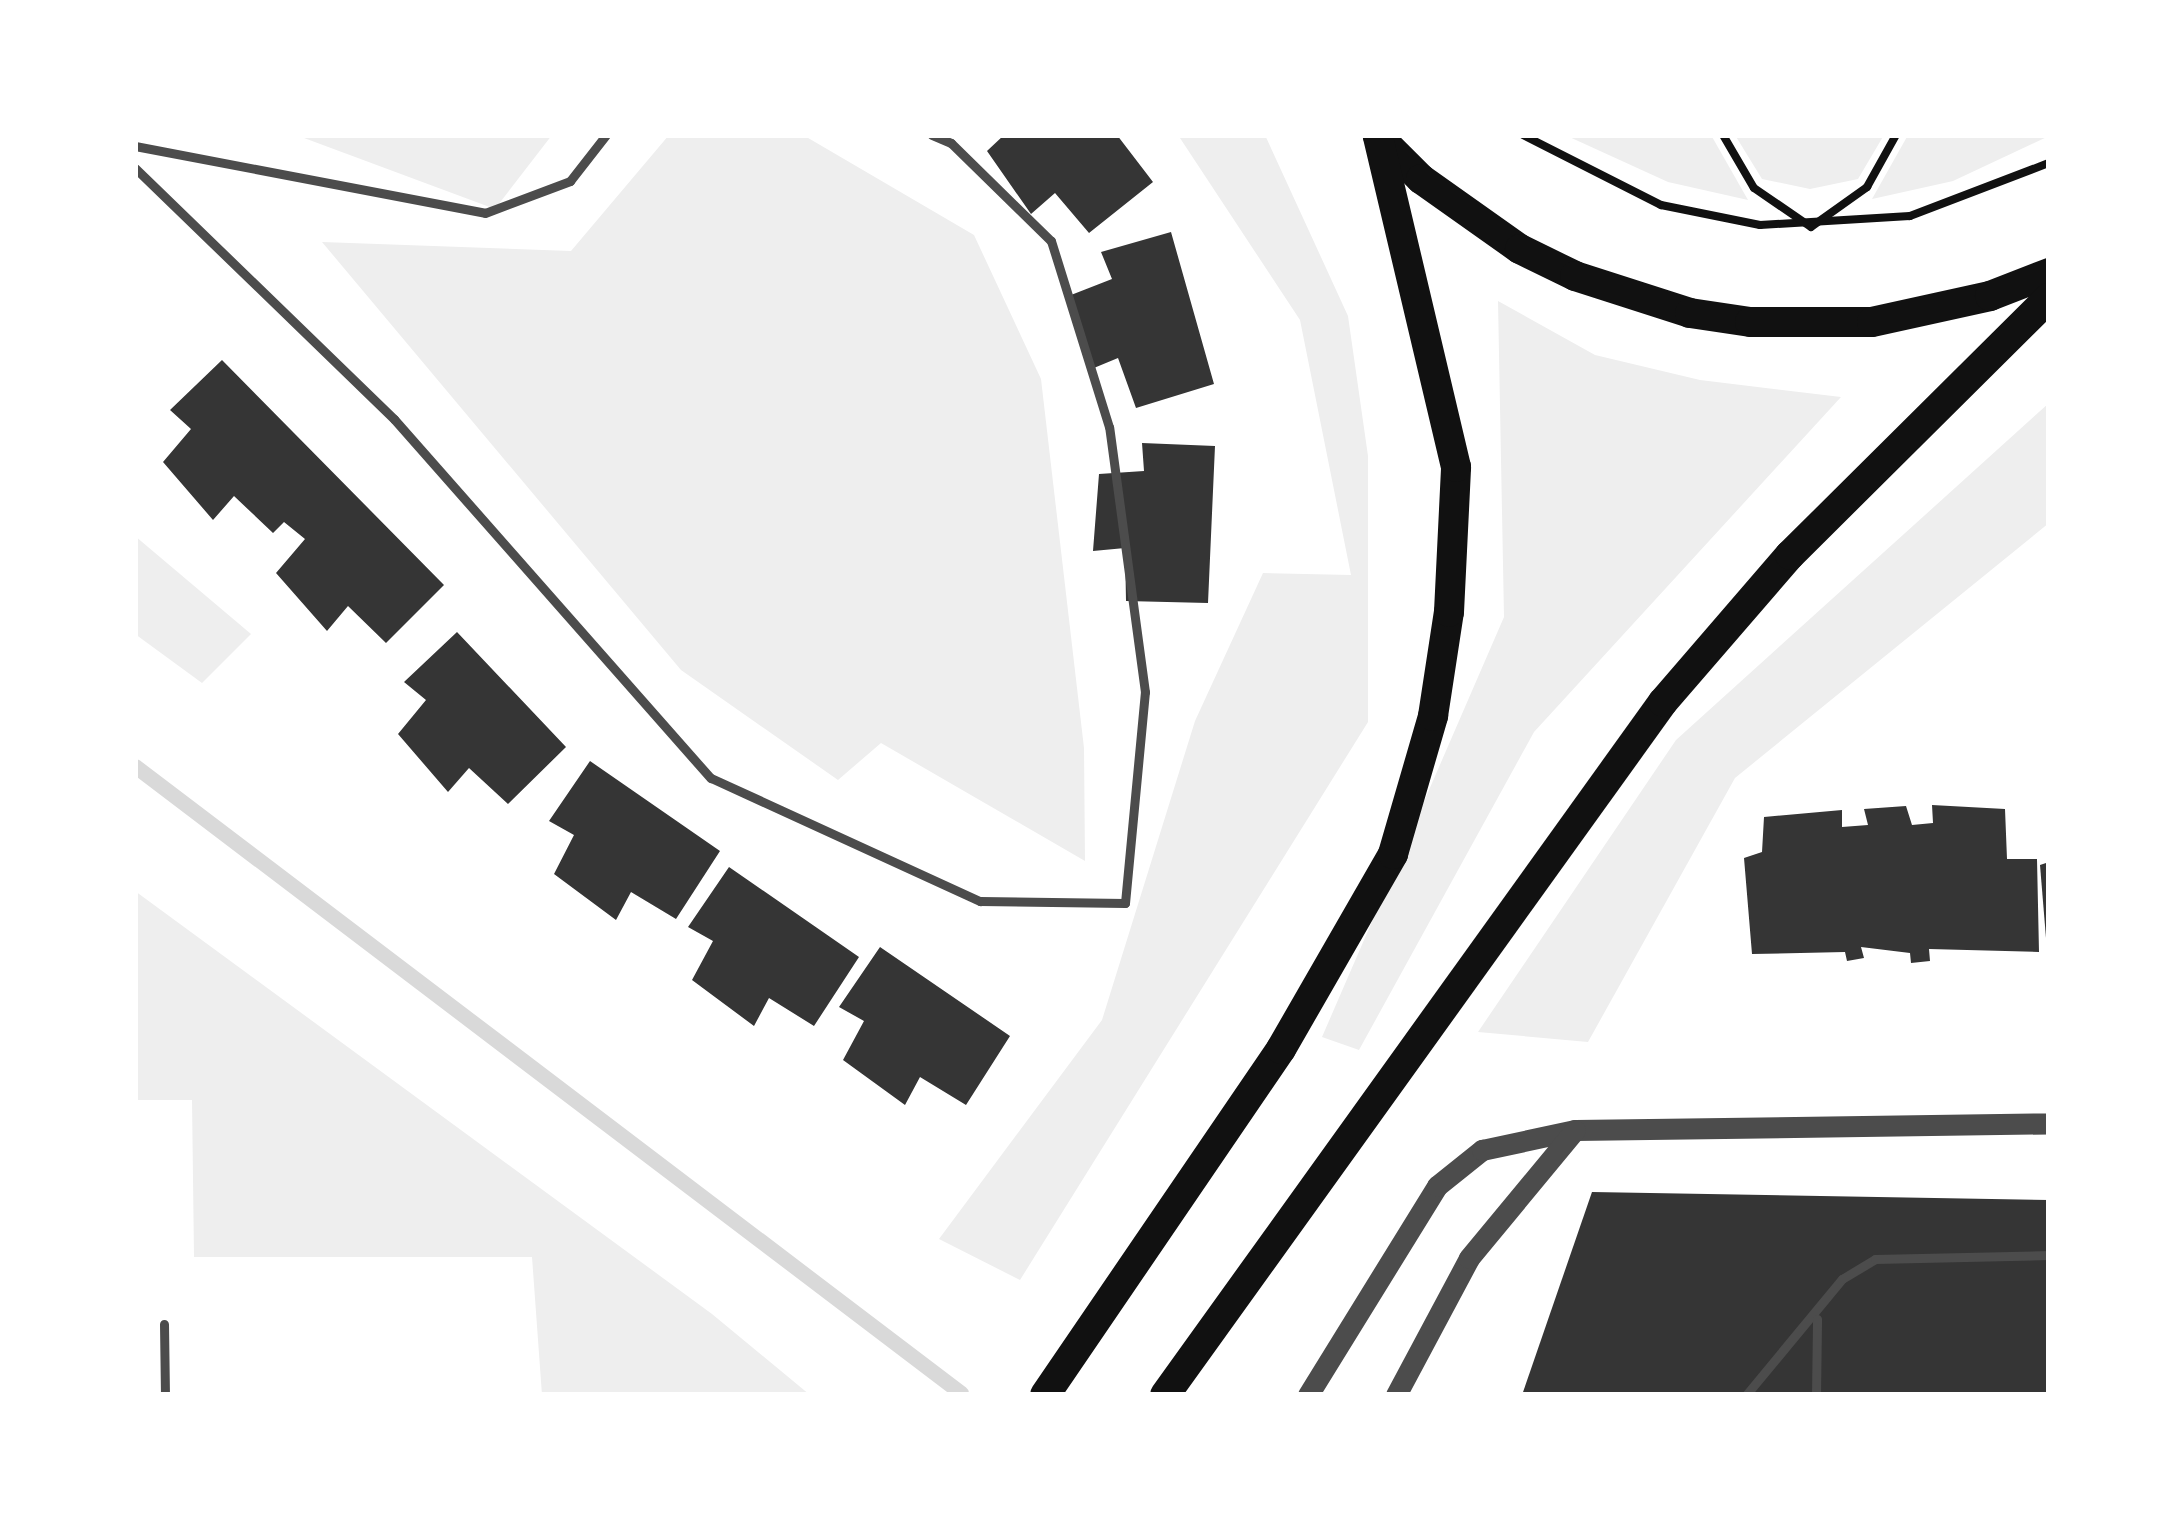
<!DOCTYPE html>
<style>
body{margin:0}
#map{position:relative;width:2184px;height:1530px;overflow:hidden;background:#fff;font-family:Commissioner,sans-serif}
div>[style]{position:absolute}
.green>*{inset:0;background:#eee}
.stream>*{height:15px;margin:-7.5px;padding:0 7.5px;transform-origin:7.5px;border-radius:7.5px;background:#d9d9d9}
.building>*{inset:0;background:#353535}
.path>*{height:8px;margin:-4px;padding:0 4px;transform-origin:4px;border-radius:4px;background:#111}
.service>*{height:9px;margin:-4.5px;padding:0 4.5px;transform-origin:4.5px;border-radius:4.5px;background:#4c4c4c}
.tertiary>*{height:21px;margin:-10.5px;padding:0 10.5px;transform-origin:10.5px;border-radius:10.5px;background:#4c4c4c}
.primary>*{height:30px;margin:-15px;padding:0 15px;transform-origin:15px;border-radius:15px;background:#111}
span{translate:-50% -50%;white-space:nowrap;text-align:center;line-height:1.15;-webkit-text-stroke:9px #fff;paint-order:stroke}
.frame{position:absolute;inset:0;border:138px solid #fff;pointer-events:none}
</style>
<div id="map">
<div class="green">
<i style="clip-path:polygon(296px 135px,552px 135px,495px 209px)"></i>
<i style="clip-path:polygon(669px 135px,803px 135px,974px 235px,1041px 379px,1084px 748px,1085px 861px,881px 743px,838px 780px,681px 670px,322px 242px,571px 251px)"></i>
<i style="clip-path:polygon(1178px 135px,1265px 135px,1348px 316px,1368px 456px,1368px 722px,1020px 1280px,939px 1239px,1102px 1020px,1195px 721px,1263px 573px,1351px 575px,1300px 320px)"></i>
<i style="clip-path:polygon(1565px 135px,1711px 135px,1748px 200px,1668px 182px)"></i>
<i style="clip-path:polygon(1735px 135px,1884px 135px,1858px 179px,1810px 189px,1762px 179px)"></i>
<i style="clip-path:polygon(1908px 135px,2049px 135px,2049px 136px,1953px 181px,1872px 199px)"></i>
<i style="clip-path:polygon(1498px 301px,1595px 355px,1700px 380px,1841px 397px,1534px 732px,1359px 1050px,1322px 1037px,1504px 617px)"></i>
<i style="clip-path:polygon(2049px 403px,2049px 523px,1735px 778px,1588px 1042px,1478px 1032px,1676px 740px)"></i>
<i style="clip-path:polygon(135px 536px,251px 634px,202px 683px,135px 634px)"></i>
<i style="clip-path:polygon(135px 891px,712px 1314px,810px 1395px,542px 1395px,532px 1257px,194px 1257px,192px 1100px,135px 1100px)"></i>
</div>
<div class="stream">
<i style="left:135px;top:766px;width:1037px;rotate:37.2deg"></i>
</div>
<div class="building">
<i style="clip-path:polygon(1004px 135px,1117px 135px,1153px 182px,1089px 233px,1055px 193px,1031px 214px,987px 151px)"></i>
<i style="clip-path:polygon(1171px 232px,1214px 384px,1136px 408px,1118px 358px,1089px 370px,1071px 295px,1112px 279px,1101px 252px)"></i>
<i style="clip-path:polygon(222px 360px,444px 585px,386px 643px,348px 606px,327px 631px,276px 573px,305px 539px,284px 522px,273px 533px,234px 496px,213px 520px,163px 462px,191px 429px,170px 410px)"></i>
<i style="clip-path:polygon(1142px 443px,1215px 446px,1208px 603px,1126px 601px,1125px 548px,1093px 551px,1099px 474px,1144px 471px)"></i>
<i style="clip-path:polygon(457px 632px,566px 747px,508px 804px,469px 768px,448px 792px,398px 734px,426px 700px,404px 682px)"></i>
<i style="clip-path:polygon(590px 761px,720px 851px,676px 919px,631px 892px,616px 920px,554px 874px,574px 835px,549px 821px)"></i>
<i style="clip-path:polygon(1932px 805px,2005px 809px,2007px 859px,2037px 859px,2039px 952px,1929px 949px,1930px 961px,1911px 963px,1910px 953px,1861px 947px,1864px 958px,1847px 961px,1845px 952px,1752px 954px,1744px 858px,1762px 852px,1764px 817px,1842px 810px,1842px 827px,1868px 825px,1864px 809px,1906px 806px,1912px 825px,1933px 823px)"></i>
<i style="clip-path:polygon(2049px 862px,2049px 938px,2046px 938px,2040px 865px)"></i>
<i style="clip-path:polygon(729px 867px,859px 957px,814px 1026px,769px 998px,754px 1026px,692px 980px,713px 941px,688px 927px)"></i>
<i style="clip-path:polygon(880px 947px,1010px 1036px,966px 1105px,920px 1077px,905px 1105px,843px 1060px,864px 1021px,839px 1007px)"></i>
<i style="clip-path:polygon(1592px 1192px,2049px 1200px,2049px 1395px,1522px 1395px)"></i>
</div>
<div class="path">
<i style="left:1523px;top:135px;width:155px;rotate:26.9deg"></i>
<i style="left:1661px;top:205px;width:101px;rotate:11.4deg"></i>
<i style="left:1760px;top:225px;width:150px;rotate:-3.4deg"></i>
<i style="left:1910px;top:216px;width:149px;rotate:-20.9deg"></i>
<i style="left:1723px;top:135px;width:61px;rotate:59.7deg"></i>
<i style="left:1754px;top:188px;width:69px;rotate:34.4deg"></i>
<i style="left:1811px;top:227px;width:69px;rotate:-35.5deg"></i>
<i style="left:1867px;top:187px;width:60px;rotate:-60.9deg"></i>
</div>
<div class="service">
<i style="left:135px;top:146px;width:356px;rotate:10.8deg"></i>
<i style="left:485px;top:213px;width:91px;rotate:-20.6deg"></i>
<i style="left:570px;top:181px;width:58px;rotate:-52deg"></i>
<i style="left:135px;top:168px;width:361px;rotate:44.1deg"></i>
<i style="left:394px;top:419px;width:479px;rotate:48.6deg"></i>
<i style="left:711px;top:778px;width:296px;rotate:24.6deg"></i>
<i style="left:980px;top:901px;width:145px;rotate:0.8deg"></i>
<i style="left:1125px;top:903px;width:212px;rotate:-84.6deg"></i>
<i style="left:1145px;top:692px;width:267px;rotate:-97.7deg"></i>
<i style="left:1109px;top:427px;width:195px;rotate:-107.3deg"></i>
<i style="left:1051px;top:241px;width:140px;rotate:-135.6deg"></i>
<i style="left:951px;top:143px;width:21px;rotate:-157deg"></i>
<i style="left:164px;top:1324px;width:71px;rotate:89.2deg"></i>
<i style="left:1746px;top:1395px;width:151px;rotate:-50.4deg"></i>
<i style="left:1842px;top:1279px;width:39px;rotate:-31deg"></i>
<i style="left:1875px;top:1259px;width:174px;rotate:-1.3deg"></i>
<i style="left:1816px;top:1395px;width:76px;rotate:-89.2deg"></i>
</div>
<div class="tertiary">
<i style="left:1308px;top:1395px;width:246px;rotate:-58.3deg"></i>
<i style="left:1437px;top:1186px;width:58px;rotate:-38.7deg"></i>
<i style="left:1482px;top:1150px;width:95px;rotate:-12.1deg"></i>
<i style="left:1575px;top:1130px;width:474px;rotate:-0.8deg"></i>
<i style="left:1396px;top:1395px;width:155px;rotate:-61.9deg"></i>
<i style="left:1469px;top:1258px;width:166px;rotate:-50.4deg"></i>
</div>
<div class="primary">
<i style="left:1378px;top:136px;width:61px;rotate:45deg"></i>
<i style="left:1421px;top:179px;width:121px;rotate:35.3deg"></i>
<i style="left:1520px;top:249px;width:61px;rotate:26.1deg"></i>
<i style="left:1575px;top:276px;width:121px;rotate:17.8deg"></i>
<i style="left:1690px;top:313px;width:61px;rotate:8.5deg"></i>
<i style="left:1750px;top:322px;width:122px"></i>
<i style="left:1872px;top:322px;width:121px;rotate:-12.4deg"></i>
<i style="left:1990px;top:296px;width:63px;rotate:-21.3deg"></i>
<i style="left:1045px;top:1395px;width:419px;rotate:-55.7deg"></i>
<i style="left:1281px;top:1049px;width:225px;rotate:-60.1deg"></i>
<i style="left:1393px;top:854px;width:144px;rotate:-73.8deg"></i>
<i style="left:1433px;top:716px;width:105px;rotate:-81.3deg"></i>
<i style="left:1449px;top:612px;width:145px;rotate:-87.2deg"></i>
<i style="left:1456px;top:467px;width:340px;rotate:-103.3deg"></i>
<i style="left:1165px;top:1395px;width:853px;rotate:-54.3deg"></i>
<i style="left:1663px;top:702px;width:194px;rotate:-49.2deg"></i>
<i style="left:1790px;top:555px;width:365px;rotate:-44.8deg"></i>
</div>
<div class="frame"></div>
</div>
